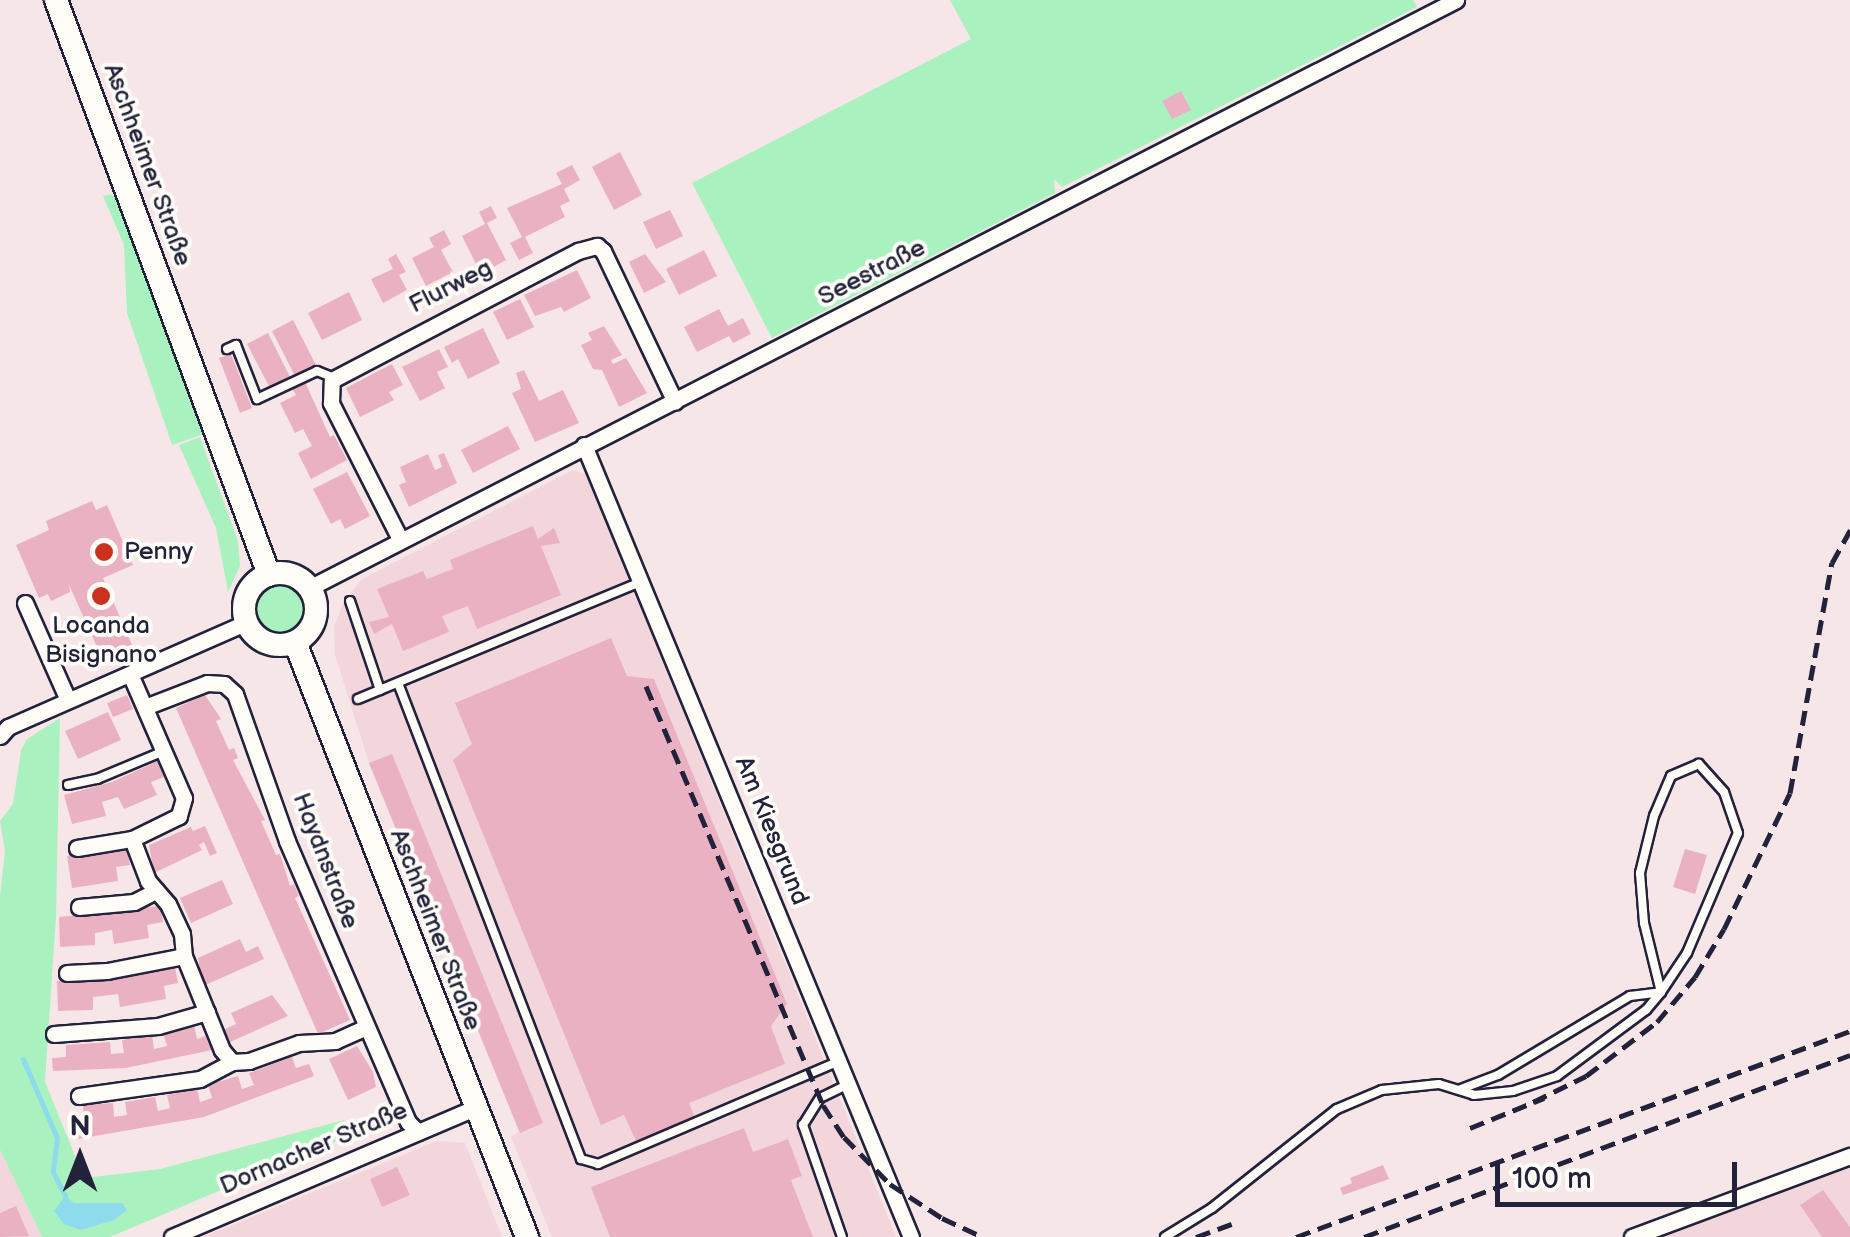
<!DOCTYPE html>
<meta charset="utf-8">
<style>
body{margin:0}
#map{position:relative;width:1850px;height:1237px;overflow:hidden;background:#f7e6e7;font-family:"Balsamiq Sans",sans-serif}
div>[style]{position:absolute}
.built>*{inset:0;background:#f3d6dc}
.green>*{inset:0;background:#a9f2c0}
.round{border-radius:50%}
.water>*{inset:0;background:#8ddbec}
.stream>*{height:5px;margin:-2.5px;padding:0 2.5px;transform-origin:2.5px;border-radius:2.5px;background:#8ddbec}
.building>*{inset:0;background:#eab1c3}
.roads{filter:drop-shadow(2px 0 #22223b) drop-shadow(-2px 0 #22223b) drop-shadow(0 2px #22223b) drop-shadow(0 -2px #22223b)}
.lane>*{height:8px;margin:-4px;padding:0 4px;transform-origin:4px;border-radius:4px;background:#fdfcf7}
.street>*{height:15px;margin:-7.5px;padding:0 7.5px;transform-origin:7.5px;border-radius:7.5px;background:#fdfcf7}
.secondary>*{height:22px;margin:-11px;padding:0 11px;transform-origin:11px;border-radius:11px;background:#fdfcf7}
.secondary>.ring{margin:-11px;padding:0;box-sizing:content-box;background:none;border:22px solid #fdfcf7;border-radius:50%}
.rail>*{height:5px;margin-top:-2.5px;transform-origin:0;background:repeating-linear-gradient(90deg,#22223b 0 15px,transparent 0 23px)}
.dots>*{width:28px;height:28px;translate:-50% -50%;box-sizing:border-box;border:5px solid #fdfcf7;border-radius:50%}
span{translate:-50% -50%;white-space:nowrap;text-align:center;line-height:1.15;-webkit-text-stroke:8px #fdfcf7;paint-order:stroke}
.street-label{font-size:25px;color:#22223b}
.poi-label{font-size:25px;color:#22223b}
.left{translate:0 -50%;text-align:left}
.north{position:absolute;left:30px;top:1107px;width:100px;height:100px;-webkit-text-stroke:8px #fdfcf7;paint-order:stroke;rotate:0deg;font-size:28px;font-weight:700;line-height:40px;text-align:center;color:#22223b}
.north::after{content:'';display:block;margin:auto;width:35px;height:45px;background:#22223b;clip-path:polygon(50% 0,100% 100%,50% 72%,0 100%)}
.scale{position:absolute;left:1495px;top:1162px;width:242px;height:45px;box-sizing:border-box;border:5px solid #22223b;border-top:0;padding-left:12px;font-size:30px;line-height:35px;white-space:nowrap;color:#22223b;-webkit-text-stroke:8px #fdfcf7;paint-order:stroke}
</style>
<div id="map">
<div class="built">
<i style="clip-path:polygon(573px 470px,587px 475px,896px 1237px,552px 1237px,511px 1137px,519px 1132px,369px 763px,335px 655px,334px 627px,344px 601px,362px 579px)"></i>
<i style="clip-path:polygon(437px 1141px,465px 1143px,502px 1237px,203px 1237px)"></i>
<i style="clip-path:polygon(0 1150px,42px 1237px,0 1237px)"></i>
<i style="clip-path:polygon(1850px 1163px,1850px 1237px,1652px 1237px)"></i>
</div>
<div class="green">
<i style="clip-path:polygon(950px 0,1413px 0,1417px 7px,1062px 187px,1054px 179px,1055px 193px,772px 338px,692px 183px,971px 39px)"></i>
<i style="clip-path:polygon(111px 194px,119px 200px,204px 434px,172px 445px,127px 313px,124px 245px,103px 196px)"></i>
<i style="clip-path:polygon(200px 437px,238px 541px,240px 566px,228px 592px,216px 528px,179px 445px)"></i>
<i class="round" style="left:254px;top:584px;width:50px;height:50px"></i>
<i style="clip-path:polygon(60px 718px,56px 916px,45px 1082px,84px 1178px,160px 1169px,344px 1120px,349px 1136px,110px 1237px,42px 1237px,0 1150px,0 896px,5px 851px,0 821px,13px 804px,21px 750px,27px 739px)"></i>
</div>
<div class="water">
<i style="clip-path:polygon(65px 1196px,74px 1203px,122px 1203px,127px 1210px,114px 1220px,81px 1230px,64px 1224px,54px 1211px)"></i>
</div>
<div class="stream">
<i style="left:23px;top:1059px;width:86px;rotate:66.7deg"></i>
<i style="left:57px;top:1138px;width:34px;rotate:97deg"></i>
<i style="left:53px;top:1172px;width:27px;rotate:63deg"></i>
</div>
<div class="building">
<i style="clip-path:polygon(1181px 91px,1191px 110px,1172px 119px,1162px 101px)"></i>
<i style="clip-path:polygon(620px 152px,642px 195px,614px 210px,592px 167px)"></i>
<i style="clip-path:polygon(572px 165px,580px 180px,564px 189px,570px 201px,560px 206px,565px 217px,525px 237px,533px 253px,519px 260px,510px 243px,522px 237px,507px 208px,562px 184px,556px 173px)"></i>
<i style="clip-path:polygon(491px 206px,497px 218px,487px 223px,506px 260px,481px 274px,462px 236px,485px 224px,479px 212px)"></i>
<i style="clip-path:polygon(670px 210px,683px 236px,656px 249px,643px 222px)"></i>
<i style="clip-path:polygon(444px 230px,451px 244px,441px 250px,453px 272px,426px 286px,412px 258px,434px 247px,429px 238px)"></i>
<i style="clip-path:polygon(704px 250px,717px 276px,679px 295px,666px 269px)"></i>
<i style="clip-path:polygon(396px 254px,406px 272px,399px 275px,407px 290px,383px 303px,371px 279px,393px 269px,388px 259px)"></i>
<i style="clip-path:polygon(645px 254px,666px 282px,644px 293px,629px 262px)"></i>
<i style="clip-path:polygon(577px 270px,591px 298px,564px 312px,561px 307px,535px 316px,524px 295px)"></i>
<i style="clip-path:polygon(349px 292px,362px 320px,322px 340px,308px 313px)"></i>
<i style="clip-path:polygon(520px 299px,534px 327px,507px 340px,493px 312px)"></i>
<i style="clip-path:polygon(719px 309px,728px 326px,743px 318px,751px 334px,733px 343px,729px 336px,697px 352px,684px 327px)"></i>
<i style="clip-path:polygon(293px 320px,316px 365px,295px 376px,272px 331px)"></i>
<i style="clip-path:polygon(604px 326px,622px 355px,611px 360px,613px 364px,626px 358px,647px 393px,619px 407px,602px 370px,593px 369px,581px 345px,592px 340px,588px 333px)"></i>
<i style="clip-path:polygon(483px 328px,500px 363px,468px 379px,458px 359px,452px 363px,444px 347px)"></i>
<i style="clip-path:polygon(268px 333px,290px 377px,270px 388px,247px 344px)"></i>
<i style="clip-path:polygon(439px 349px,448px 367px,437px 372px,445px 388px,420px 401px,402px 367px)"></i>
<i style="clip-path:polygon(231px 354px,252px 408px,240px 413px,219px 358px)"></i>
<i style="clip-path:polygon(392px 364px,403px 385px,389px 392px,394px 400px,360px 417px,346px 388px)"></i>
<i style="clip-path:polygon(524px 370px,539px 401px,563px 390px,579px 423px,535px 442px,512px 393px,521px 389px,516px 373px)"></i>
<i style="clip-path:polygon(305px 382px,330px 437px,334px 435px,347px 460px,311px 479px,298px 453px,312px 446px,303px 429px,295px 433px,280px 403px,296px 395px,292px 389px)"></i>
<i style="clip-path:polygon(508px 426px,520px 449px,473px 473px,461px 450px)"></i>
<i style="clip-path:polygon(444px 453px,457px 483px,409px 507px,399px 485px,406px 482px,400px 467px,428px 454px,435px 470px,442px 467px,438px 455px)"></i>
<i style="clip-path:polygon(347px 472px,370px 516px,345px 529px,340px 519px,331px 524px,313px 489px)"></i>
<i style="clip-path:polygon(92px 501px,96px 510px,107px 505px,133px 565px,103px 578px,132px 645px,102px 658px,69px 585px,70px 592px,51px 601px,48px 594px,39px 598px,16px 545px,49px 530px,46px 521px)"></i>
<i style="clip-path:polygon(533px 526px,538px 539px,554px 528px,560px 543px,541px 546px,561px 595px,477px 629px,468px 606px,442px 616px,449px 632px,403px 651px,392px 624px,374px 634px,369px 622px,389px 617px,377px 589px,423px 571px,427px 579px,453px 569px,450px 560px)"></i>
<i style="clip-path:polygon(611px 638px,627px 676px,654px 679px,787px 1004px,771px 1026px,785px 1064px,689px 1103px,695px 1118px,636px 1141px,624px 1115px,601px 1125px,453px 760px,472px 744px,455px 703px)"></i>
<i style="clip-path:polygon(127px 695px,133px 709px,113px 717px,107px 703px)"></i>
<i style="clip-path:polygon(205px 695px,221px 719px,216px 721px,229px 750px,234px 748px,238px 758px,233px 760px,265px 820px,261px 821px,276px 855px,280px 854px,290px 886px,294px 884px,299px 896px,295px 898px,350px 1020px,318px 1034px,176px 708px)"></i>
<i style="clip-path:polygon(108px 712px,121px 740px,78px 759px,65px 731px)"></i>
<i style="clip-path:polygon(392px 754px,543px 1123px,520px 1133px,369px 763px)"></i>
<i style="clip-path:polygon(158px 761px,164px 777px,151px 782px,157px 795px,124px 809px,118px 797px,102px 802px,106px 816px,72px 824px,64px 795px,112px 782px)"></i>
<i style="clip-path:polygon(205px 826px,217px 853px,210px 856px,204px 842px,199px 845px,202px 850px,154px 873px,149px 845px,191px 827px,193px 831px)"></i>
<i style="clip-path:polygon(113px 849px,127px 849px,130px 865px,116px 867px,118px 881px,72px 888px,67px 856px)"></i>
<i style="clip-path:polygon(1685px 849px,1707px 855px,1695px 894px,1673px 887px)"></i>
<i style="clip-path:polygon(222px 880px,233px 904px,191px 923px,180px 898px)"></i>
<i style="clip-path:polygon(160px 906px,163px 922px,147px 925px,149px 938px,114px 944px,112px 930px,95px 933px,95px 945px,60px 947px,59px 917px)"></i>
<i style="clip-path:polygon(240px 939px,246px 952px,258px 946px,264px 959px,203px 986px,198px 958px)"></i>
<i style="clip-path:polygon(175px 967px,178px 983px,164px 986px,166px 999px,120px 1007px,118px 994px,93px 997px,93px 1010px,58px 1011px,57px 981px,115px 978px)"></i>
<i style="clip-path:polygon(272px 995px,288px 1016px,228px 1043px,223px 1030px,236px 1024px,231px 1013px)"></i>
<i style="clip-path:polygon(194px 1025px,197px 1039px,205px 1036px,212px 1050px,126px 1068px,53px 1071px,52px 1058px,66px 1057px,66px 1045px,110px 1042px,111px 1054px,124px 1053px,122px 1040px,152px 1035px,154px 1049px,167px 1046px,163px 1032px)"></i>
<i style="clip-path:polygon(357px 1046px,373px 1072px,376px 1087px,348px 1100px,329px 1059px)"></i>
<i style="clip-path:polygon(292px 1057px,296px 1068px,309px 1064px,314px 1076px,204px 1117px,78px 1139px,77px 1119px,84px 1119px,83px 1105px,113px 1103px,114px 1117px,127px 1115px,125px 1102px,155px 1097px,158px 1111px,170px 1108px,167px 1095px,197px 1088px,200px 1102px,212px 1098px,208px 1085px,238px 1076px,242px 1089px,254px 1085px,249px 1073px)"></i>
<i style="clip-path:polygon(744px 1128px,753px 1152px,788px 1139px,802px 1176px,791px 1180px,813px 1237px,610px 1237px,591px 1187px)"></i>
<i style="clip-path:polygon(1383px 1165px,1389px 1179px,1343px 1195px,1340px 1188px,1352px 1183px,1350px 1178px)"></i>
<i style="clip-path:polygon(397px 1167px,410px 1195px,382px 1207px,370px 1179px)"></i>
<i style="clip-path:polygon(1823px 1190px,1850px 1227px,1850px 1237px,1822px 1237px,1800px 1205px)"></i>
<i style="clip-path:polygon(16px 1206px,29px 1236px,0 1237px,0 1213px)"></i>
</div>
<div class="roads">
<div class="lane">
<i style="left:227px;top:349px;width:10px;rotate:-24deg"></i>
<i style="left:236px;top:345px;width:58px;rotate:68.7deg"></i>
<i style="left:257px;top:399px;width:66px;rotate:-25deg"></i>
<i style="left:317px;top:371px;width:18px;rotate:22deg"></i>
<i style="left:350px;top:601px;width:94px;rotate:71.4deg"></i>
<i style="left:398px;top:683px;width:510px;rotate:68.97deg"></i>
<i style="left:581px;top:1159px;width:18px;rotate:16deg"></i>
<i style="left:598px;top:1164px;width:262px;rotate:-23.1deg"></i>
<i style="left:358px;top:699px;width:306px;rotate:-22.5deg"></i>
<i style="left:68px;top:785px;width:30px;rotate:-12deg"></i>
<i style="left:97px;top:779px;width:73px;rotate:-22.7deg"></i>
<i style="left:1461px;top:1089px;width:40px;rotate:-21deg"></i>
<i style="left:1498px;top:1075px;width:154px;rotate:-30.9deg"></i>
<i style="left:1630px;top:996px;width:31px;rotate:-7deg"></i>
<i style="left:842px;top:1237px;width:119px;rotate:-109.2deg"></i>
<i style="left:803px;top:1125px;width:32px;rotate:-58deg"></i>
<i style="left:820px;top:1098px;width:32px;rotate:-26deg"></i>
<i style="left:1165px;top:1237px;width:55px;rotate:-31.7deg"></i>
<i style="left:1212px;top:1208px;width:159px;rotate:-38.4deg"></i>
<i style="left:1337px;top:1109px;width:49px;rotate:-22.9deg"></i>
<i style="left:1382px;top:1090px;width:57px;rotate:-6deg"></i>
<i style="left:1439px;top:1084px;width:37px;rotate:17deg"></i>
<i style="left:1474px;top:1095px;width:39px;rotate:-6deg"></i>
<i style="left:1513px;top:1091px;width:46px;rotate:-18.8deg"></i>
<i style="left:1557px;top:1076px;width:111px;rotate:-36.6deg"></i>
<i style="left:1646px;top:1010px;width:23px;rotate:-50deg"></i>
<i style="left:1661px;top:992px;width:47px;rotate:-56.3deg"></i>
<i style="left:1687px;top:953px;width:130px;rotate:-67deg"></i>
<i style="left:1738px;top:833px;width:43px;rotate:-108.9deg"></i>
<i style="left:1724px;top:792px;width:38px;rotate:-132deg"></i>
<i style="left:1699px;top:764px;width:30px;rotate:157deg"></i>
<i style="left:1671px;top:776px;width:43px;rotate:113deg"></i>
<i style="left:1654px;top:816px;width:59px;rotate:103.8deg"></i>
<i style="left:1640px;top:873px;width:50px;rotate:85.4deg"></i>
<i style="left:1644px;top:923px;width:71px;rotate:76.2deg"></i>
</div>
<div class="street">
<i style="left:584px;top:445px;width:857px;rotate:67.57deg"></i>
<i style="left:400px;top:539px;width:153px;rotate:-116.9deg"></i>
<i style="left:331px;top:403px;width:23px;rotate:-88deg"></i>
<i style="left:332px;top:380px;width:278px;rotate:-27.7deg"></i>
<i style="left:578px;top:251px;width:20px;rotate:-15deg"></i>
<i style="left:597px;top:246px;width:8px;rotate:40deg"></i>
<i style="left:603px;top:251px;width:167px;rotate:64.5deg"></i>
<i style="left:309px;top:588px;width:1289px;rotate:-27.14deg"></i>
<i style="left:25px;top:603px;width:106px;rotate:66.1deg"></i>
<i style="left:130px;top:674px;width:135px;rotate:66.5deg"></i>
<i style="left:184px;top:798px;width:19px;rotate:106deg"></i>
<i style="left:179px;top:816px;width:52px;rotate:153.9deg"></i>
<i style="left:132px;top:839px;width:45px;rotate:69.1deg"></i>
<i style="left:148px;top:881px;width:30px;rotate:49deg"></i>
<i style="left:168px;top:904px;width:33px;rotate:65deg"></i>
<i style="left:182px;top:934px;width:22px;rotate:85deg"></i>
<i style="left:184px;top:956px;width:101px;rotate:68deg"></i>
<i style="left:222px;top:1050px;width:16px;rotate:50deg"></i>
<i style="left:232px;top:1062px;width:17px;rotate:-3deg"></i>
<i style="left:249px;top:1061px;width:53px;rotate:-19.8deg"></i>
<i style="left:299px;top:1043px;width:36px;rotate:-3deg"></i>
<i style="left:335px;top:1041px;width:34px;rotate:-24deg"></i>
<i style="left:145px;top:707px;width:66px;rotate:-21.2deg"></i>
<i style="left:207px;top:683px;width:17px;rotate:3deg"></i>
<i style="left:224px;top:684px;width:15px;rotate:42deg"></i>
<i style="left:235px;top:694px;width:156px;rotate:70.5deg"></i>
<i style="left:287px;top:841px;width:306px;rotate:66.7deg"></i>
<i style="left:408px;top:1122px;width:14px;rotate:45deg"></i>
<i style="left:0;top:736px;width:12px;rotate:-48deg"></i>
<i style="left:8px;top:727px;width:261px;rotate:-23.7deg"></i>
<i style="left:77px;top:848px;width:56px;rotate:-9.3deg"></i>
<i style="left:79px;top:907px;width:55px;rotate:-5.2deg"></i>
<i style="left:134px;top:902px;width:25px;rotate:-27deg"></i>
<i style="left:67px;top:973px;width:40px;rotate:-2.9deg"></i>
<i style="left:107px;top:971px;width:78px;rotate:-11deg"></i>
<i style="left:54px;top:1034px;width:104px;rotate:-4.4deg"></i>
<i style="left:158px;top:1026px;width:51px;rotate:-15.9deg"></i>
<i style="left:79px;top:1096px;width:122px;rotate:-8deg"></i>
<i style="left:200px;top:1079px;width:36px;rotate:-28deg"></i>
<i style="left:172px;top:1237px;width:329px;rotate:-23.1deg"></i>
<i style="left:1632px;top:1237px;width:233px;rotate:-20.4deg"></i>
</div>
<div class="secondary">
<i style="left:56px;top:0;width:613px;rotate:69.67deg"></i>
<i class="ring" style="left:244px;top:573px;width:50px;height:50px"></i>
<i style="left:295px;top:642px;width:639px;rotate:68.7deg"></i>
</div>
</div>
<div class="rail">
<i style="left:646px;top:686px;width:455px;rotate:67.1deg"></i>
<i style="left:823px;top:1105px;width:38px;rotate:57deg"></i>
<i style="left:844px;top:1137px;width:66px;rotate:45.6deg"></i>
<i style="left:890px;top:1184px;width:62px;rotate:33.2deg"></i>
<i style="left:942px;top:1218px;width:45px;rotate:24.9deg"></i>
<i style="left:1533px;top:1102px;width:59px;rotate:-26.1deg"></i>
<i style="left:1586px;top:1076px;width:89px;rotate:-37.3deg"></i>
<i style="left:1657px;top:1022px;width:59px;rotate:-49.8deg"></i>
<i style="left:1695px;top:977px;width:56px;rotate:-58.9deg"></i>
<i style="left:1724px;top:929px;width:151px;rotate:-64.1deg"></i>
<i style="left:1790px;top:793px;width:234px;rotate:-79.7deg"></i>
<i style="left:1832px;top:563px;width:38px;rotate:-61deg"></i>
<i style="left:1470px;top:1128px;width:80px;rotate:-22.1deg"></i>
<i style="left:1196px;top:1237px;width:44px;rotate:-20.1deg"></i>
<i style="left:1296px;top:1237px;width:591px;rotate:-20.4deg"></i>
<i style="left:1364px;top:1237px;width:519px;rotate:-20.53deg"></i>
</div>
<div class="dots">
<i style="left:104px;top:552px;background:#c8321e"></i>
<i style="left:101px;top:596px;background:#c8321e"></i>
</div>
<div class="street-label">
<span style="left:147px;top:165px;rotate:70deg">Aschheimer Straße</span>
<span style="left:872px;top:273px;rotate:-27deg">Seestraße</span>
<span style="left:451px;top:287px;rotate:-27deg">Flurweg</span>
<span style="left:771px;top:831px;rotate:68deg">Am Kiesgrund</span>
<span style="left:325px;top:861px;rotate:69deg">Haydnstraße</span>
<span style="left:435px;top:930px;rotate:69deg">Aschheimer Straße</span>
<span style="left:314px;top:1149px;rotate:-23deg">Dornacher Straße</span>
</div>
<div class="poi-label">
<span class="left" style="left:124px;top:552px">Penny</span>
<span style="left:101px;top:641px">Locanda<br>Bisignano</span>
</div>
<div class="north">N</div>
<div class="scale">100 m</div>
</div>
